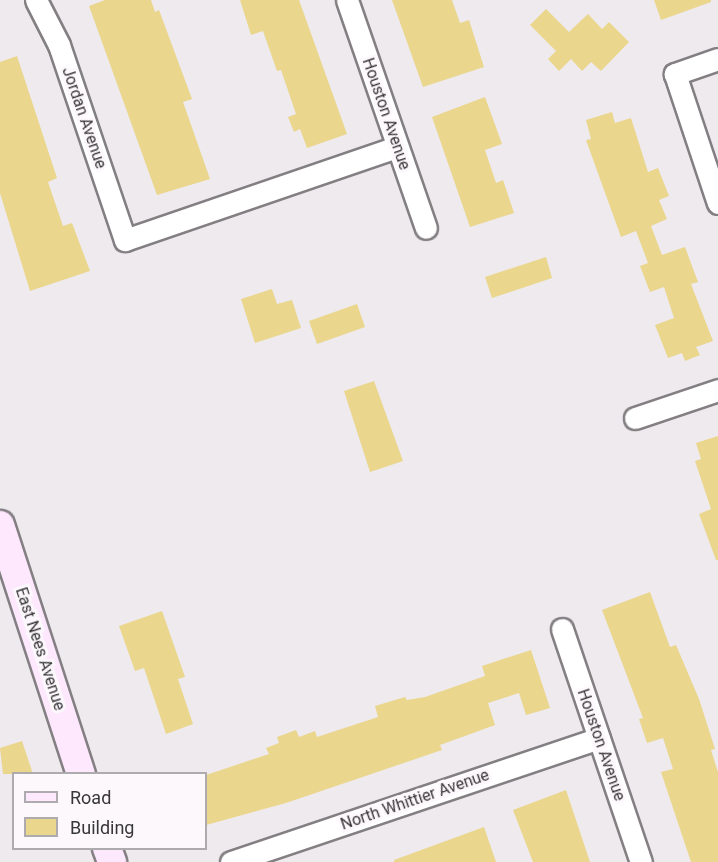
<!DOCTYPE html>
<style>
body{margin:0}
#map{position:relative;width:718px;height:862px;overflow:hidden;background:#eeeaee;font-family:Roboto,sans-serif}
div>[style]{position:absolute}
.building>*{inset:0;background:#ead68c}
.roads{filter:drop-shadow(2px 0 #837f82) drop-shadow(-2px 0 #837f82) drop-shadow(0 2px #837f82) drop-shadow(0 -2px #837f82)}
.minor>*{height:21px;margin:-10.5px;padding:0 10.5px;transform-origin:10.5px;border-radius:10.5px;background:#fff}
.secondary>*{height:28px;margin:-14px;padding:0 14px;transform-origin:14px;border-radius:14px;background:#fde8fd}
span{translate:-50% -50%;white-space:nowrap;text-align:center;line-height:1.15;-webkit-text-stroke:6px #fcf8fc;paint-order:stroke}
.street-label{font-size:16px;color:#383738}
.legend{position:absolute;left:12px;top:772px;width:195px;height:78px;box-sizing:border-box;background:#fcf8fc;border:2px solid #aeabae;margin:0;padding:8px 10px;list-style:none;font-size:18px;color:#383738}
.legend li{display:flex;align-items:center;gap:12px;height:30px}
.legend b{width:30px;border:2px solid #aeabae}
</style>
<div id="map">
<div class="building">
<i style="clip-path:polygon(105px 0,151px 0,155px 12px,159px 10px,192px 99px,183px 102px,210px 179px,157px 195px,89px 6px)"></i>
<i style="clip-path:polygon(240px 0,299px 0,347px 134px,307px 148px,300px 129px,294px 132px,288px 117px,296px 114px,281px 70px,277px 71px,263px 31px,251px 35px)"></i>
<i style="clip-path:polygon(392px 0,452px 0,460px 23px,469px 20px,484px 67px,423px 87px)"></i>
<i style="clip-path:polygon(654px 0,711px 0,711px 2px,661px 20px)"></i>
<i style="clip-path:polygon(546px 9px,569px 32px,588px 14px,602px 29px,609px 22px,629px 42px,601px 71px,591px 62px,582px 71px,571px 59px,559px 71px,548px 59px,556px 51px,530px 25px)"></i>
<i style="clip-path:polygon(17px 56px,57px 178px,48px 182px,63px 226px,72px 223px,90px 271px,30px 291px,0 193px,0 62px)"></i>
<i style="clip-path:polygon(485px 97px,502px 144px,485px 150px,496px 183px,503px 180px,514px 213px,470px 227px,432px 117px)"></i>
<i style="clip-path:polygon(612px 112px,615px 123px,631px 118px,648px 172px,658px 168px,669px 196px,659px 200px,667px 219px,651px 226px,662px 255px,685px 247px,698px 282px,691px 284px,713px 341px,696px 347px,700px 355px,685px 361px,682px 353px,668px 358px,655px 325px,674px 318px,664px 287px,650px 292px,640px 266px,648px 263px,636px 231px,621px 237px,586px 140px,591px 139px,586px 120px)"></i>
<i style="clip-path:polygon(546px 257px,552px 278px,492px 298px,485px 277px)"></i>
<i style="clip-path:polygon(272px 289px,277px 304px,292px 300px,301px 328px,255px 343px,241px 299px)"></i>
<i style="clip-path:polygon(357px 304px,365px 327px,317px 344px,309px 321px)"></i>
<i style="clip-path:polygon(374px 381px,403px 461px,370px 472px,344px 391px)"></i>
<i style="clip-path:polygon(718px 436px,718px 560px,716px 560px,699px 514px,711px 509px,695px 461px,701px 459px,696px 443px)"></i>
<i style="clip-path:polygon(650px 592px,670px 647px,676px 645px,699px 699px,715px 749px,711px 750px,718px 772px,718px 862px,691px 862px,661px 772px,673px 769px,663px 738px,647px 743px,639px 719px,643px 718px,602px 610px)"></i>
<i style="clip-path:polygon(162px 611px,185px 677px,178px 679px,193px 724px,166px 734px,144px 668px,135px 671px,119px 626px)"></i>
<i style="clip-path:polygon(531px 650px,550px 708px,526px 715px,519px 693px,488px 703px,495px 725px,440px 745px,442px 750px,286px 803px,206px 825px,206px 775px,269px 754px,266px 748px,279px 743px,277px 737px,296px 730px,299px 737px,315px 731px,317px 737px,378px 717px,375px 706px,405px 697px,407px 700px,425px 697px,485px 676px,482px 666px)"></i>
<i style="clip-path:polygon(22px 741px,33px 774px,3px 774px,0 748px)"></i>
<i style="clip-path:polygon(566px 790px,590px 862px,533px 862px,513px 810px)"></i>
<i style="clip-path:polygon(484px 827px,496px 862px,394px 862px,394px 860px)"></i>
</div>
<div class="roads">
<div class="minor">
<i style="left:36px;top:0;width:51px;rotate:62.9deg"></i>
<i style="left:59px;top:45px;width:206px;rotate:71.3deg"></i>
<i style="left:125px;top:240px;width:287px;rotate:-18.9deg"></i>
<i style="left:347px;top:0;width:241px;rotate:70.9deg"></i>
<i style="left:718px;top:59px;width:46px;rotate:160.8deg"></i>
<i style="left:675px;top:74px;width:136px;rotate:71.6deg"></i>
<i style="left:635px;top:418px;width:88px;rotate:-18.6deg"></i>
<i style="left:562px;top:629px;width:246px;rotate:71.3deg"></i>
<i style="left:231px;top:862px;width:388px;rotate:-18.6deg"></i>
</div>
<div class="secondary">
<i style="left:0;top:525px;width:262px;rotate:72deg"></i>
<i style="left:107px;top:848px;width:15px;rotate:70deg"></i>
</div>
</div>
<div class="street-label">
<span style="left:386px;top:114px;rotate:71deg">Houston Avenue</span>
<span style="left:84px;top:118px;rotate:71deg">Jordan Avenue</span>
<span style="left:40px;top:649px;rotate:72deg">East Nees Avenue</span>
<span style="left:601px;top:745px;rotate:71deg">Houston Avenue</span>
<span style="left:415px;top:800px;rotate:-19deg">North Whittier Avenue</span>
</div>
<ul class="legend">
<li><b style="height:8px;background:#fde8fd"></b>Road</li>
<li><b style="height:16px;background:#ead68c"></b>Building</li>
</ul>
</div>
